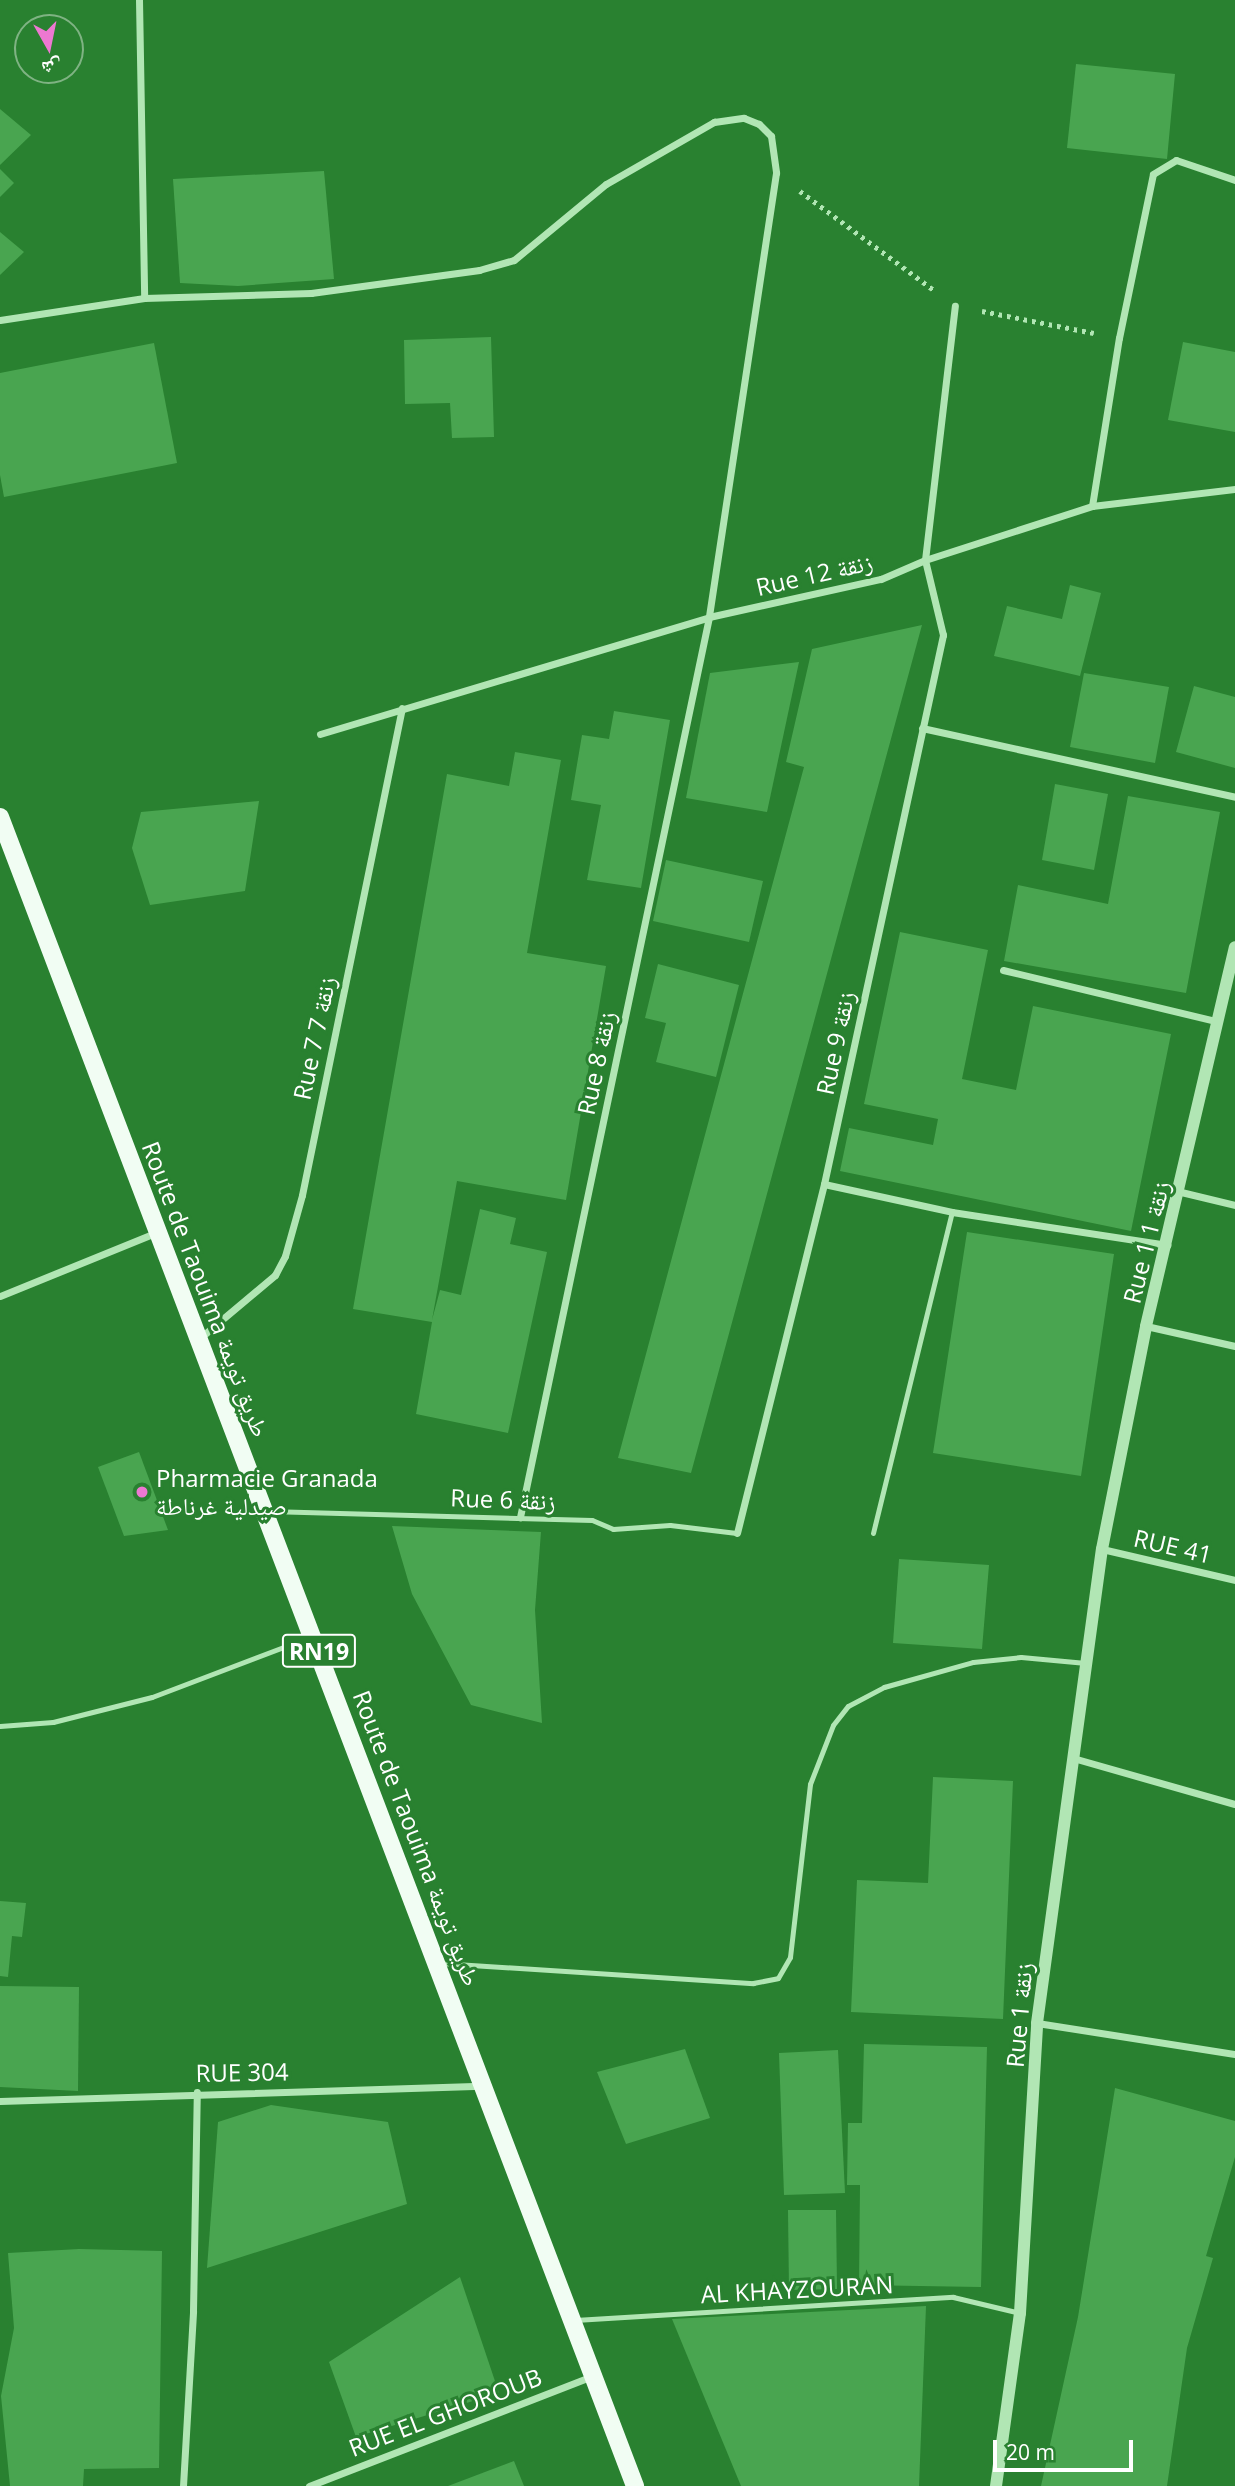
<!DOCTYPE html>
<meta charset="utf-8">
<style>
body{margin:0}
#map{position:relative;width:1235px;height:2486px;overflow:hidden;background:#298130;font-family:"Open Sans","Noto Naskh Arabic",sans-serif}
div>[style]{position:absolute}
.building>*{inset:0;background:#49a550}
.path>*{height:4.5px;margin-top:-2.25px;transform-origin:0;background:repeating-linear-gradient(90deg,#b1e6b4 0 3.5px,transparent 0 8.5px)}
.service>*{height:5px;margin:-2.5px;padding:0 2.5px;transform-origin:2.5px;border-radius:2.5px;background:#b1e6b4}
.minor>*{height:7px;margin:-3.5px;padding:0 3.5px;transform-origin:3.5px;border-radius:3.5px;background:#b1e6b4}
.tertiary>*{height:12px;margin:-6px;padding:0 6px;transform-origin:6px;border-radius:6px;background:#b1e6b4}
.primary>*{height:18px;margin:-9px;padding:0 9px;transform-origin:9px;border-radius:9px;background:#f1fdf3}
.dots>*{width:19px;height:19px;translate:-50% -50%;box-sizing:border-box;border:4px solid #298130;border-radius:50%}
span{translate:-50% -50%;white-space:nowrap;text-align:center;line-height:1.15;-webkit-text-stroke:6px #298130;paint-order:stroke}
.shield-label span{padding:2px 5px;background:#298130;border:2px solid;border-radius:5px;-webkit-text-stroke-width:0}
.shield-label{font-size:23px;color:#fff;font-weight:700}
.street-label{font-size:24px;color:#fff}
.poi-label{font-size:24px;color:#fff}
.left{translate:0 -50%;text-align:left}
.north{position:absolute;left:14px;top:14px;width:70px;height:70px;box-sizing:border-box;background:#298130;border:2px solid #7fb383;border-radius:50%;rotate:171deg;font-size:19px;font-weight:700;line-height:28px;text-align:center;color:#fff}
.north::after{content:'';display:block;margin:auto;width:24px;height:32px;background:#ed78d1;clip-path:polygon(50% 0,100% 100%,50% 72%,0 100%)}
.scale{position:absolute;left:993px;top:2440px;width:140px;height:32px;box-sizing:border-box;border:4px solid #fff;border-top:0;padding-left:9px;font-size:21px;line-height:24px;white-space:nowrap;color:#fff;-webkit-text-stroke:5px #298130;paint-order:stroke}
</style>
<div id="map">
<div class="building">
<i style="clip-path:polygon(1076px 64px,1175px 74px,1167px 159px,1067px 148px)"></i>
<i style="clip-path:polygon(0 109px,31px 135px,0 165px)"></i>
<i style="clip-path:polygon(0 169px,14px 183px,0 197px)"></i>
<i style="clip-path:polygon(324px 171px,334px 279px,238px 286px,180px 283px,173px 179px)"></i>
<i style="clip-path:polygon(0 232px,24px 252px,0 275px)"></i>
<i style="clip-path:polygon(491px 337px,494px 437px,452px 438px,450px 403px,405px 404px,404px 340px)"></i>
<i style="clip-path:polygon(1183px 342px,1235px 352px,1235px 432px,1168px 420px)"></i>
<i style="clip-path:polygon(154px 343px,177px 463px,4px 497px,0 475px,0 373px)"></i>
<i style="clip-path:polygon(1070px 585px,1101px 593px,1080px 676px,994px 656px,1007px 606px,1062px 619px)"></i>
<i style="clip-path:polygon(922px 625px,691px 1473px,618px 1458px,804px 767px,786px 762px,812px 649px)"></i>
<i style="clip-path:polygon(799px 662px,767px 812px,686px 798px,710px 673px)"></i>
<i style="clip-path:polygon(1084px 673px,1169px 687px,1155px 763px,1070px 747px)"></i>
<i style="clip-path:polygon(1194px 686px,1235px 697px,1235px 768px,1176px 752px)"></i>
<i style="clip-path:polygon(614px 711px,670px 720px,641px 888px,587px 880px,601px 805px,571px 800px,582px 735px,609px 739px)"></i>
<i style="clip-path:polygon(515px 752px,561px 760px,527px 953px,606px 966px,566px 1200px,457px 1181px,432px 1320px,440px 1290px,461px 1295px,480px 1209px,516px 1218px,510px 1244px,547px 1252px,508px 1433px,416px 1414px,432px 1322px,353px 1309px,447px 774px,509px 786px)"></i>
<i style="clip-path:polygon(1055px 784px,1108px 794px,1094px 870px,1042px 860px)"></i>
<i style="clip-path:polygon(1128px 796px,1220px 812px,1186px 993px,1004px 961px,1018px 885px,1108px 904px)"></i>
<i style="clip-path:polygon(259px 801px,245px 891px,150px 905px,132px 848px,141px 812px)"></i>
<i style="clip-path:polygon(666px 860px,763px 881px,749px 942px,653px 921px)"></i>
<i style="clip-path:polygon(900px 932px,988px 950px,962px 1079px,1016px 1090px,1033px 1006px,1171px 1034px,1131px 1231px,840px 1171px,849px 1128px,933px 1145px,938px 1119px,864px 1104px)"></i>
<i style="clip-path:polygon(658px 964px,739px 985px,716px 1077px,656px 1062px,666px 1023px,645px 1018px)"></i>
<i style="clip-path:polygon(967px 1232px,1114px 1254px,1081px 1476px,933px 1453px)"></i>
<i style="clip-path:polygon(139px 1452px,168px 1530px,124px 1536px,98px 1467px)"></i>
<i style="clip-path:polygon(392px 1526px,541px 1532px,535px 1610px,542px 1723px,471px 1705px,412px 1594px)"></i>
<i style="clip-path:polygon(899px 1559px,989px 1565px,982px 1649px,893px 1643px)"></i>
<i style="clip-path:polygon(933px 1777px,1013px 1781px,1003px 2019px,851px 2012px,857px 1880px,928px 1883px)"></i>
<i style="clip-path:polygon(0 1901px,26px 1903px,22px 1937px,12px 1936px,8px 1977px,0 1976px)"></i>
<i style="clip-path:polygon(0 1986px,79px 1987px,78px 2091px,0 2087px)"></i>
<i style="clip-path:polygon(864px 2044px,987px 2047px,981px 2287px,859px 2285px,860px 2185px,847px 2185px,848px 2123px,862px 2123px)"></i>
<i style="clip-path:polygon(685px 2049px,710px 2118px,626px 2144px,597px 2072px)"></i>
<i style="clip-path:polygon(838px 2050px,845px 2193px,784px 2195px,779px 2053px)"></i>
<i style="clip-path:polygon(1115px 2088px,1235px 2121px,1235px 2157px,1206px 2256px,1213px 2258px,1187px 2348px,1167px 2486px,1041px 2486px,1078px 2317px)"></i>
<i style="clip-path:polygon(271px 2105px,388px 2122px,407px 2204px,207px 2268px,218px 2122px)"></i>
<i style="clip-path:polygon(788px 2210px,836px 2210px,837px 2289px,789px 2290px)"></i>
<i style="clip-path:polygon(79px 2249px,162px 2251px,159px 2468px,84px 2469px,83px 2486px,10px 2486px,1px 2396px,14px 2328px,8px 2253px)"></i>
<i style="clip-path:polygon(460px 2277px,499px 2393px,356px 2437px,329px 2362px)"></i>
<i style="clip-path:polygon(926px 2306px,919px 2486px,741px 2486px,672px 2319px)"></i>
<i style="clip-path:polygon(514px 2461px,524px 2486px,448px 2486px)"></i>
</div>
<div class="path">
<i style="left:800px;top:191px;width:167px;rotate:36.5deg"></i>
<i style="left:982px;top:311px;width:114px;rotate:11.1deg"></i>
</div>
<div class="service">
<i style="left:268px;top:1511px;width:324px;rotate:1.6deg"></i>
<i style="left:592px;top:1520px;width:23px;rotate:23deg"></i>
<i style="left:613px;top:1529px;width:57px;rotate:-4deg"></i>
<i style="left:670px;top:1525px;width:67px;rotate:6.8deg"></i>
<i style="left:873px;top:1533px;width:331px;rotate:-76.2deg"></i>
<i style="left:0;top:1726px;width:53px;rotate:-4.3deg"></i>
<i style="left:53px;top:1722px;width:102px;rotate:-14.2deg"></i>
<i style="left:152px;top:1697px;width:169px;rotate:-20.8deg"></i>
<i style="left:440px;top:1963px;width:314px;rotate:3.7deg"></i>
<i style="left:753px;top:1983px;width:25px;rotate:-11deg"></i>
<i style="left:778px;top:1978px;width:24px;rotate:-60deg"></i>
<i style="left:790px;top:1957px;width:174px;rotate:-83.4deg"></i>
<i style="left:810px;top:1784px;width:63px;rotate:-68.7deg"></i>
<i style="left:833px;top:1725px;width:24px;rotate:-52deg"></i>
<i style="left:848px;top:1706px;width:41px;rotate:-27.8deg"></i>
<i style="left:884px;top:1687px;width:92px;rotate:-15.7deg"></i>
<i style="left:973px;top:1662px;width:48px;rotate:-5.9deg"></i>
<i style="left:1021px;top:1657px;width:65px;rotate:5.3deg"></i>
<i style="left:575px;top:2320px;width:379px;rotate:-3.5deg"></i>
<i style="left:953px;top:2297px;width:69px;rotate:13.4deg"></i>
</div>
<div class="minor">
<i style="left:139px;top:0;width:298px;rotate:89deg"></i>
<i style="left:0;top:320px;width:146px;rotate:-8.7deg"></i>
<i style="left:144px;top:298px;width:167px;rotate:-1.7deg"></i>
<i style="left:311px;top:293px;width:170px;rotate:-7.8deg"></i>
<i style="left:479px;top:270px;width:36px;rotate:-16deg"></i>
<i style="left:514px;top:260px;width:119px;rotate:-39.6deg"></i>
<i style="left:606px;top:184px;width:125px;rotate:-29.9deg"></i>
<i style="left:714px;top:122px;width:30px;rotate:-8deg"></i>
<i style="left:744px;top:118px;width:16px;rotate:22deg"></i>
<i style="left:759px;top:124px;width:17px;rotate:45deg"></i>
<i style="left:771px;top:136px;width:37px;rotate:82deg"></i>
<i style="left:776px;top:173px;width:449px;rotate:98.6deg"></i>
<i style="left:709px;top:617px;width:920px;rotate:101.86deg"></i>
<i style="left:1092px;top:506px;width:170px;rotate:-80.9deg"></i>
<i style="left:1119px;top:338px;width:167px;rotate:-78.3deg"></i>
<i style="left:1153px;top:174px;width:27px;rotate:-31deg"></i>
<i style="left:1176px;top:160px;width:62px;rotate:18.7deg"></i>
<i style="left:922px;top:728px;width:321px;rotate:12.4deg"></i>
<i style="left:320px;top:734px;width:406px;rotate:-16.7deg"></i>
<i style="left:709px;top:617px;width:176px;rotate:-12.5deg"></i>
<i style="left:881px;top:579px;width:48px;rotate:-23.4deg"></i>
<i style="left:925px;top:560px;width:176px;rotate:-17.9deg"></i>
<i style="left:1092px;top:506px;width:144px;rotate:-6.8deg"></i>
<i style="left:1003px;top:970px;width:219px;rotate:13.5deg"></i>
<i style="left:824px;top:1184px;width:131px;rotate:12.3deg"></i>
<i style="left:952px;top:1212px;width:218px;rotate:8.7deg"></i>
<i style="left:1181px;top:1192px;width:56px;rotate:13.5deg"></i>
<i style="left:0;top:1296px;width:170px;rotate:-22.1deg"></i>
<i style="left:1146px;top:1326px;width:91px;rotate:12.7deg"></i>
<i style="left:200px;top:1338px;width:98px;rotate:-40deg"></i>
<i style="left:275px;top:1275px;width:21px;rotate:-62deg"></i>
<i style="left:285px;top:1256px;width:63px;rotate:-74.4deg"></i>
<i style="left:302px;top:1195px;width:497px;rotate:-78.4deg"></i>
<i style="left:737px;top:1533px;width:360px;rotate:-76deg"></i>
<i style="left:824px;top:1184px;width:562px;rotate:-77.77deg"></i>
<i style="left:943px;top:635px;width:77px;rotate:-103.5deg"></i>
<i style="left:925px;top:560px;width:256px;rotate:-83.3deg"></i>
<i style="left:1102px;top:1549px;width:137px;rotate:13.1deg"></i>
<i style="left:1073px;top:1758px;width:168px;rotate:15.9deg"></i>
<i style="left:1037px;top:2023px;width:200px;rotate:8.9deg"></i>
<i style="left:0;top:2101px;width:482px;rotate:-1.8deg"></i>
<i style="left:183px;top:2486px;width:175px;rotate:-86.7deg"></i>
<i style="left:193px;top:2311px;width:219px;rotate:-89deg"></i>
<i style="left:309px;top:2486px;width:304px;rotate:-21.2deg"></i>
</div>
<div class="tertiary">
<i style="left:996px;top:2486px;width:175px;rotate:-82.1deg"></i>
<i style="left:1020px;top:2313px;width:290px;rotate:-86.6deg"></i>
<i style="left:1037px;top:2023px;width:478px;rotate:-82.2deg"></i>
<i style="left:1102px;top:1549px;width:227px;rotate:-78.8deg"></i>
<i style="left:1146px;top:1326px;width:389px;rotate:-76.8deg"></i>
</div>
<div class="primary">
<i style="left:0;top:817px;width:1786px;rotate:69.17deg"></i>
</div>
<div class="dots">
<i style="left:142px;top:1492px;background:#ed78d1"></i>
</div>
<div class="shield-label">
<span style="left:319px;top:1651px">RN19</span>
</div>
<div class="street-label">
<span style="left:814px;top:574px;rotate:-13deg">Rue 12 زنقة</span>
<span style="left:314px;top:1038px;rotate:-78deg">Rue 7 زنقة 7</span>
<span style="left:835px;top:1043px;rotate:-78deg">Rue 9 زنقة</span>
<span style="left:596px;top:1063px;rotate:-78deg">Rue 8 زنقة</span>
<span style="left:1146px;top:1242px;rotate:-76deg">Rue 1 زنقة 1</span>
<span style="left:206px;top:1289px;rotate:69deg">Route de Taouima طريق تويمة</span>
<span style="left:503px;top:1499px;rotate:2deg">Rue 6 زنقة</span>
<span style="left:1173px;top:1546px;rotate:13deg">RUE 41</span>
<span style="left:417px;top:1838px;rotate:69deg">Route de Taouima طريق تويمة</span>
<span style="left:1019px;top:2015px;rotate:-85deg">Rue 1 زنقة</span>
<span style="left:242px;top:2072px;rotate:-1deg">RUE 304</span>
<span style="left:797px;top:2289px;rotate:-3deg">AL KHAYZOURAN</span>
<span style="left:445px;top:2412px;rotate:-21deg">RUE EL GHOROUB</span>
</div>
<div class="poi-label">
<span class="left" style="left:156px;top:1492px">Pharmacie Granada<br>صيدلية غرناطة</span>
</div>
<div class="north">ش</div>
<div class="scale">20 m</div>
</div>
